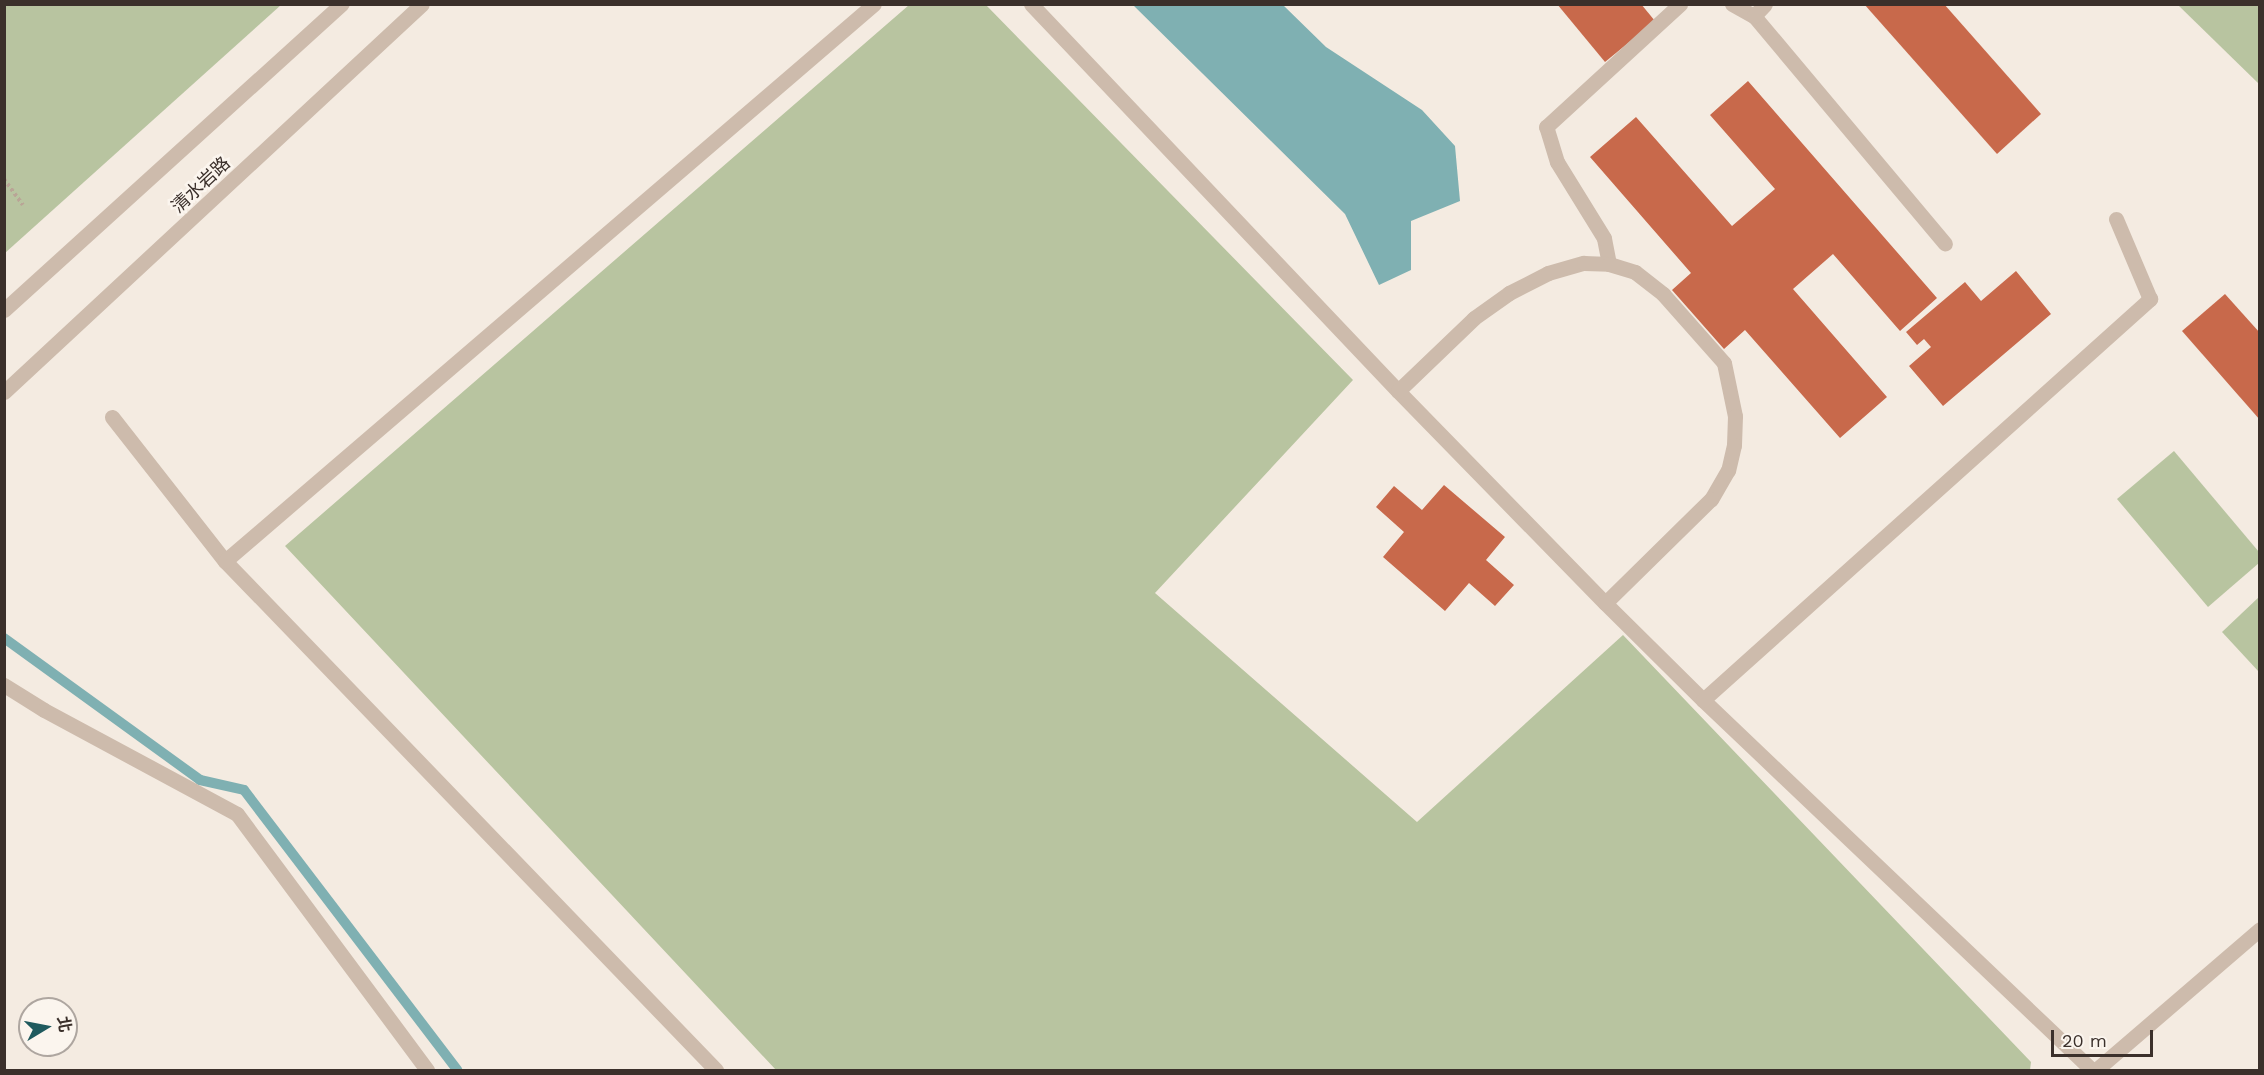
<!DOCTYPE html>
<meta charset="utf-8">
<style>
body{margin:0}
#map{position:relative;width:2264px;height:1075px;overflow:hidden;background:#f4ebe1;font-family:"Work Sans","Noto Sans TC",sans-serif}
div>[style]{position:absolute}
.green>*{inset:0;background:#b8c4a0}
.water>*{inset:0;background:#7fb0b2}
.stream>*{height:10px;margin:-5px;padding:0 5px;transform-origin:5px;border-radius:5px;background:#7fb0b2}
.building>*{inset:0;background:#c8694b}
.path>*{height:4px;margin-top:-2px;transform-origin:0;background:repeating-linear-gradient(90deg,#b9a596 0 3px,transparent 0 6px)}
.service>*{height:15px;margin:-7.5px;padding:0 7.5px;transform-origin:7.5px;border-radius:7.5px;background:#cdbbac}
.minor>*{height:15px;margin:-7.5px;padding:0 7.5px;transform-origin:7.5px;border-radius:7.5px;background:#cdbbac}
.tertiary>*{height:15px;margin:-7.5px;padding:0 7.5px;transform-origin:7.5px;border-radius:7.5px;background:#cdbbac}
span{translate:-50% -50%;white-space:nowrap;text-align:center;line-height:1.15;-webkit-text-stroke:5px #fbf5ee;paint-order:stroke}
.street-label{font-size:18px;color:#3b302b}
.frame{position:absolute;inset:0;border:6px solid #3b302b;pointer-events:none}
.north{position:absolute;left:18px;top:997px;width:60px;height:60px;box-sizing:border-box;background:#fbf5ee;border:2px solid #aea6a0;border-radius:50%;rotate:80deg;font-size:16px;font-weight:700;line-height:24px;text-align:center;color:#3b302b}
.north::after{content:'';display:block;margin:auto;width:21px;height:27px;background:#1f5a5e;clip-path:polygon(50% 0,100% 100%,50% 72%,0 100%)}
.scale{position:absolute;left:2051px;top:1030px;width:102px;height:27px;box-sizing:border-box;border:3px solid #3b302b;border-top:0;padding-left:8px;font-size:18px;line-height:21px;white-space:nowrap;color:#3b302b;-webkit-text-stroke:4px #fbf5ee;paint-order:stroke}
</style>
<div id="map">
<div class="green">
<i style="clip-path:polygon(5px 4px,281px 4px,281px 5px,5px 253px)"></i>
<i style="clip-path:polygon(909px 5px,986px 5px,1353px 380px,1155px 593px,1417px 822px,1623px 635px,2031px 1062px,2030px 1070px,776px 1070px,285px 546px)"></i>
<i style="clip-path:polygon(2178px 5px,2259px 5px,2259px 84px)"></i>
<i style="clip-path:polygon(2174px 451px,2259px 552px,2259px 563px,2208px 607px,2117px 499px)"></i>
<i style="clip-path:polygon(2259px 597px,2259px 672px,2222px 632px)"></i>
</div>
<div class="water">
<i style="clip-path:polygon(1133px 5px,1283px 5px,1326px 47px,1422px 110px,1455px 146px,1460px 201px,1411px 221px,1411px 270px,1379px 285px,1345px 214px)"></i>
</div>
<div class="stream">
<i style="left:4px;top:638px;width:242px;rotate:35.9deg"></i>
<i style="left:200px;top:780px;width:45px;rotate:12.8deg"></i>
<i style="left:244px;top:790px;width:352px;rotate:52.7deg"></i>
</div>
<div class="building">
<i style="clip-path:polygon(1557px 4px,1641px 4px,1655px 21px,1605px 62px)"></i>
<i style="clip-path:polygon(1864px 4px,1944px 4px,2041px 114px,1997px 154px)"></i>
<i style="clip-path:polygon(1748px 81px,1937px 298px,1900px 331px,1833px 254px,1793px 289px,1887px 397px,1840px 438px,1745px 330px,1724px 349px,1672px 290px,1691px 273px,1590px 157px,1636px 117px,1732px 226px,1775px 189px,1710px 115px)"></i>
<i style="clip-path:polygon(2016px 271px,2051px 314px,1943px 406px,1909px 366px,1931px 347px,1924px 339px,1917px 345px,1906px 332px,1965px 282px,1981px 301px)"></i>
<i style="clip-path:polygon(2225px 294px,2260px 333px,2260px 420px,2182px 331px)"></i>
<i style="clip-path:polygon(1444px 485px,1505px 537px,1486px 560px,1514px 585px,1495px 606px,1469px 583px,1445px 611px,1383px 557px,1404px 532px,1376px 507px,1394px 486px,1422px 510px)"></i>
</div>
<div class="path">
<i style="left:4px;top:179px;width:32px;rotate:54deg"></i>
</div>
<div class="service">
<i style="left:1031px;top:4px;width:533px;rotate:46.52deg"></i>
<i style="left:1398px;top:391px;width:296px;rotate:45.7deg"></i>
<i style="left:1605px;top:603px;width:138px;rotate:44.7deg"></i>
<i style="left:1703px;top:700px;width:537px;rotate:43.57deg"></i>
<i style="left:1732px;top:4px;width:25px;rotate:29deg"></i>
<i style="left:1754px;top:16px;width:297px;rotate:50deg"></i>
<i style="left:1754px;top:16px;width:16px;rotate:-47deg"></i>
<i style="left:1609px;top:264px;width:26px;rotate:-101deg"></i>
<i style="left:1604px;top:238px;width:89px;rotate:-121.7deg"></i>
<i style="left:1557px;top:162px;width:37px;rotate:-107deg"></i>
<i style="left:1546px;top:127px;width:182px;rotate:-42.5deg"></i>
<i style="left:1398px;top:391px;width:105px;rotate:-43.8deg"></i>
<i style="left:1474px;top:318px;width:43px;rotate:-35.5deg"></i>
<i style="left:1509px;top:293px;width:44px;rotate:-27.1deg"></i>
<i style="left:1548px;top:273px;width:37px;rotate:-16deg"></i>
<i style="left:1584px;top:263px;width:25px;rotate:2deg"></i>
<i style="left:1609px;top:264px;width:27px;rotate:17deg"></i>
<i style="left:1635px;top:272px;width:36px;rotate:38deg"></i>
<i style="left:1663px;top:294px;width:92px;rotate:48.5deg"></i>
<i style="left:1724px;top:363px;width:54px;rotate:78.3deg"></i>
<i style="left:1735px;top:416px;width:29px;rotate:92deg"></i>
<i style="left:1734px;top:445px;width:26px;rotate:103deg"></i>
<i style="left:1728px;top:470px;width:34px;rotate:120deg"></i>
<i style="left:1711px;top:499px;width:148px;rotate:135.5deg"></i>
<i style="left:112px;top:417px;width:183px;rotate:51.9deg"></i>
<i style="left:1703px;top:700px;width:601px;rotate:-41.9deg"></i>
<i style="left:2150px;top:299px;width:87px;rotate:-113deg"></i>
<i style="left:716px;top:1070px;width:707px;rotate:-133.97deg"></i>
<i style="left:225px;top:561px;width:855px;rotate:-40.64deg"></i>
<i style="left:2096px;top:1070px;width:216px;rotate:-40.7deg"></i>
</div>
<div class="minor">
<i style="left:4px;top:685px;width:47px;rotate:32deg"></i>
<i style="left:44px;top:710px;width:219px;rotate:28.3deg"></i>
<i style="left:237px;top:814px;width:319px;rotate:53.4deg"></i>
</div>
<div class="tertiary">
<i style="left:4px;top:310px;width:456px;rotate:-42.2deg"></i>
<i style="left:4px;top:392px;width:570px;rotate:-42.87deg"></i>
</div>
<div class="street-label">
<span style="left:201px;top:185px;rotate:-43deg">清水岩路</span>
</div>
<div class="frame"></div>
<div class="north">北</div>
<div class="scale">20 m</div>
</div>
